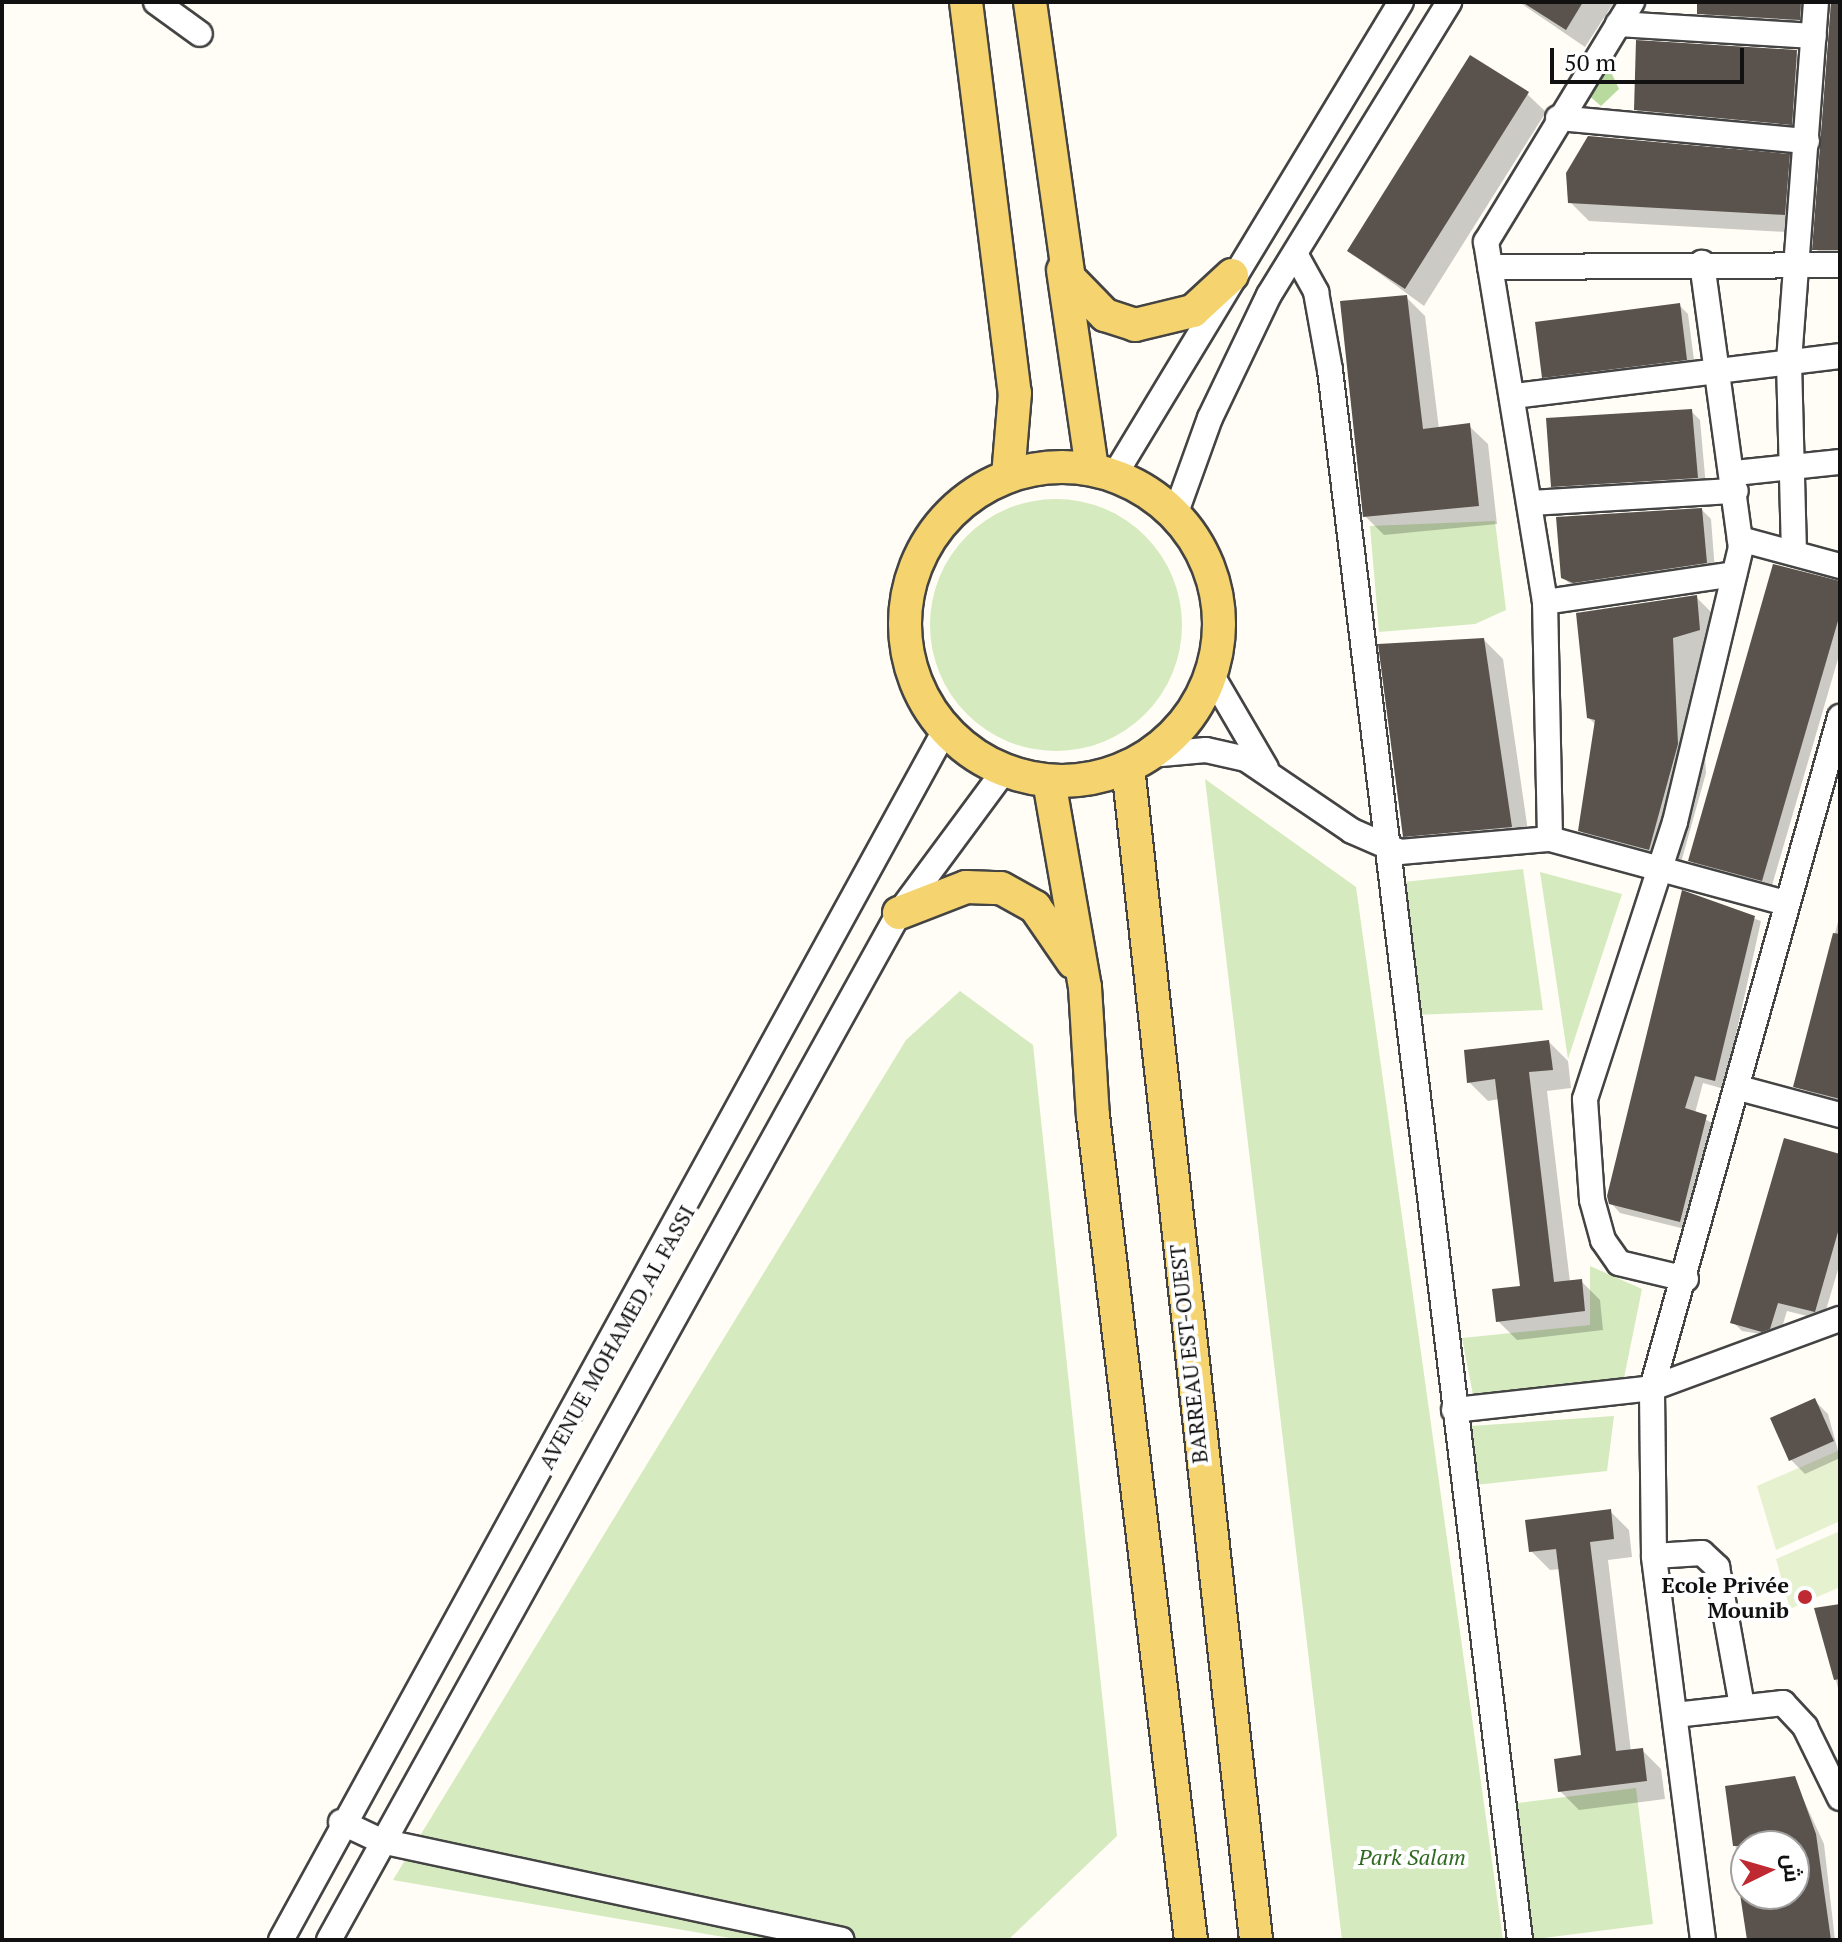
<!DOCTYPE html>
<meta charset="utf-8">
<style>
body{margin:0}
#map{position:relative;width:1842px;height:1942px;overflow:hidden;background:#fffdf5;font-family:"PT Serif",Cairo,serif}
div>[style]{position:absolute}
.green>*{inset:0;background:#d5eabe}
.round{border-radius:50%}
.forest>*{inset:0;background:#b9da9e}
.pitch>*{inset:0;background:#e6f1d0}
.shadow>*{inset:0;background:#0003}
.building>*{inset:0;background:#59524d}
.roads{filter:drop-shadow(2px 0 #444) drop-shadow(-2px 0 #444) drop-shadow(0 2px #444) drop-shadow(0 -2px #444)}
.minor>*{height:24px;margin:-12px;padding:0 12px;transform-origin:12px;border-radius:12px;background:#fff}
.major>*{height:32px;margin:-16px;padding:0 16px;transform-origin:16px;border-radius:16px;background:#f5d46f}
.major>.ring{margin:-16px;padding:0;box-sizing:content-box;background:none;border:32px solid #f5d46f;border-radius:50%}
.dots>*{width:22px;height:22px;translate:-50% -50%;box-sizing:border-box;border:4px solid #fff;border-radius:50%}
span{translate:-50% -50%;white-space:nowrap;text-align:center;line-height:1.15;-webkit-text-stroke:8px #fff;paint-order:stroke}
.street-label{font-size:22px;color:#111}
.poi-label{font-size:22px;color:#111;font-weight:700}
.right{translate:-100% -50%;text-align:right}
.park-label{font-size:22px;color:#306921;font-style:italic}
.frame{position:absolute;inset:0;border:4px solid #111;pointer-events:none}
.north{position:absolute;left:1730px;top:1830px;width:80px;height:80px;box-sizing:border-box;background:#fff;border:2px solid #a0a0a0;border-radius:50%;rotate:85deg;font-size:22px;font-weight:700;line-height:32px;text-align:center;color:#111}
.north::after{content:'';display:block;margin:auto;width:28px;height:36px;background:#bf2a32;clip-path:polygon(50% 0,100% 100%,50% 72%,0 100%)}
.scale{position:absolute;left:1550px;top:48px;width:194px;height:36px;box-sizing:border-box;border:4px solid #111;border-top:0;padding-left:10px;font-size:24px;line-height:28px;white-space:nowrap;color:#111;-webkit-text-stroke:6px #fff;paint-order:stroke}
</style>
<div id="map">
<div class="green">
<i class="round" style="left:930px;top:499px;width:252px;height:252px"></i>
<i style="clip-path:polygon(1495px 521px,1506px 610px,1475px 624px,1379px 632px,1370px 526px)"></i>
<i style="clip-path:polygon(1205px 779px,1356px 887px,1503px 1940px,1342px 1940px)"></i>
<i style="clip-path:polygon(1523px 869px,1543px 1010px,1413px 1015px,1404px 882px)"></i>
<i style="clip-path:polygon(1540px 872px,1622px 894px,1568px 1059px)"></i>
<i style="clip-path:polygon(960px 991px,1033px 1045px,1117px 1836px,1008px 1940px,741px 1940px,393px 1880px,906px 1040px)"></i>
<i style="clip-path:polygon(1590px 1266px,1642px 1289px,1624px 1378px,1473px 1395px,1462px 1338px,1590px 1325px)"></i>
<i style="clip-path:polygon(1614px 1416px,1607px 1471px,1466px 1486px,1457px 1427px)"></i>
<i style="clip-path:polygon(1636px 1788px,1653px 1924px,1528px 1940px,1511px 1804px)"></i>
</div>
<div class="forest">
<i style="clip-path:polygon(1597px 70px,1611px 72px,1619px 89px,1601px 106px,1587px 94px)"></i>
</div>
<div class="pitch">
<i style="clip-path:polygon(1840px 1450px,1840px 1521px,1776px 1550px,1757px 1486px)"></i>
<i style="clip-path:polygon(1840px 1531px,1840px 1587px,1790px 1609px,1776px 1559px)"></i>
</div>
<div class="shadow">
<i style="clip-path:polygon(1519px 2px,1614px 2px,1585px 47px)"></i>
<i style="clip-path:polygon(1699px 2px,1816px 2px,1808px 28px,1708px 22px)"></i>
<i style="clip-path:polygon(1831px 2px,1840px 2px,1840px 260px,1814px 249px)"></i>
<i style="clip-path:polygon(1796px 52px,1805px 61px,1800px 133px,1645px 118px,1636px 109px)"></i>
<i style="clip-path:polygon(1527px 94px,1546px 112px,1424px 306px,1349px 251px)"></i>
<i style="clip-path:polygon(1789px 156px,1807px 175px,1803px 233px,1589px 221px,1570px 202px)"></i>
<i style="clip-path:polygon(1406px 297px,1425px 316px,1439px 429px,1469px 426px,1488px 444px,1497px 524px,1384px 535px,1365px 516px)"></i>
<i style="clip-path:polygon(1679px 305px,1688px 314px,1695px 368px,1553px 386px,1544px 377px)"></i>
<i style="clip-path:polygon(1691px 411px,1700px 420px,1706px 487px,1562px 495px,1553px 486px)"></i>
<i style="clip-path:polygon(1702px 510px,1711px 519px,1715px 571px,1572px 586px,1563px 577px)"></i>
<i style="clip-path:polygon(1840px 581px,1840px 652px,1771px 889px,1699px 869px,1690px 860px)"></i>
<i style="clip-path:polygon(1696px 597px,1724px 625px,1727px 658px,1700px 666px,1706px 773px,1677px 877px,1608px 858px,1580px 830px,1596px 725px,1589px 718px)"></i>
<i style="clip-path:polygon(1484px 640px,1503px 659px,1530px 845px,1423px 855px,1404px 836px)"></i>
<i style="clip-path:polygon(1683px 893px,1761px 921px,1724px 1089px,1703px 1083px,1695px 1113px,1715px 1125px,1689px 1230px,1620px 1213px,1611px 1203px)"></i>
<i style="clip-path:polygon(1840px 914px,1840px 1105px,1795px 1086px)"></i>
<i style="clip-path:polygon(1549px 1042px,1568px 1061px,1571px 1088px,1547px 1091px,1570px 1282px,1581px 1281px,1600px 1300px,1603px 1330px,1517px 1340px,1498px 1321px,1522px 1287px,1499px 1099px,1488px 1101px,1469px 1082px)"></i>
<i style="clip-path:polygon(1840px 1156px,1840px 1263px,1823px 1320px,1787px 1311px,1779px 1337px,1742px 1331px,1733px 1322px)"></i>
<i style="clip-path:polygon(1814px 1400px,1828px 1414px,1840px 1458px,1805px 1474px,1791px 1460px)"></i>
<i style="clip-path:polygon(1610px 1511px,1629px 1530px,1632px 1557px,1608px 1560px,1631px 1752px,1642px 1750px,1661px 1769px,1665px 1799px,1579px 1810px,1560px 1791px,1583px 1757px,1561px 1569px,1550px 1570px,1531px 1551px)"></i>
<i style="clip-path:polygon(1840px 1606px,1840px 1695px,1816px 1610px)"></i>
<i style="clip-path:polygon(evenodd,1794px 1779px,1824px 1844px,1835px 1940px,1749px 1940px,1727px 1787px,1794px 1779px,1746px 1846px,1794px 1846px,1794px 1894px,1746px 1894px,1746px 1846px)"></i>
</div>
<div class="building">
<i style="clip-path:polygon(1522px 2px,1583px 2px,1566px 30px)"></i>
<i style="clip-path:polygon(1697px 2px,1801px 2px,1800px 20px,1697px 14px)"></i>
<i style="clip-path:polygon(1831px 2px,1840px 2px,1840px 250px,1812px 250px)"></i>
<i style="clip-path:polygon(1636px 40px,1797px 50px,1792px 125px,1634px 110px)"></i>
<i style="clip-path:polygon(1470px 55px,1529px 92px,1405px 289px,1347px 251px)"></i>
<i style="clip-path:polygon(1588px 136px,1790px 154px,1785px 215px,1568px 203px,1566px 173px)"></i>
<i style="clip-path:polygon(1407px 295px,1423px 429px,1470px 423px,1479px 506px,1363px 517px,1340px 301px)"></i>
<i style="clip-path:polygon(1680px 303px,1687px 360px,1542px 378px,1535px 322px)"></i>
<i style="clip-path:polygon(1692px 409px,1698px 478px,1551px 487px,1546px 418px)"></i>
<i style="clip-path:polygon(1702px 508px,1707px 563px,1573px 583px,1561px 578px,1556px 517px)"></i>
<i style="clip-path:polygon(1773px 564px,1840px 581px,1840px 614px,1762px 881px,1688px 861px)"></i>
<i style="clip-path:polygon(1697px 595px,1700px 630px,1673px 638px,1678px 744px,1649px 850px,1578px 831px,1595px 720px,1587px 718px,1576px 613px)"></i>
<i style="clip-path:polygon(1484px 638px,1512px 827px,1403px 837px,1378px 644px)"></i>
<i style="clip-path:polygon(1682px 890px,1755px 916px,1715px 1081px,1695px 1076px,1685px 1108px,1707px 1115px,1680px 1222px,1609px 1204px,1607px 1196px)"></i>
<i style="clip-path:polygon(1833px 933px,1840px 934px,1840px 1099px,1793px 1087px)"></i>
<i style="clip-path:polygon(1549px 1040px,1553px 1070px,1529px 1072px,1554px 1282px,1582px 1279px,1585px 1311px,1496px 1322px,1492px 1289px,1520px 1286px,1495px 1079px,1467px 1083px,1464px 1050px)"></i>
<i style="clip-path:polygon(1784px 1138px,1840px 1154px,1840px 1225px,1815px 1312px,1778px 1303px,1770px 1329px,1762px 1332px,1730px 1323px)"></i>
<i style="clip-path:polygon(1815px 1398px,1834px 1441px,1789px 1461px,1770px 1418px)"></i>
<i style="clip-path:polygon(1611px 1509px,1614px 1539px,1590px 1542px,1616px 1751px,1643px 1748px,1647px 1781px,1558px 1792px,1554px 1759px,1581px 1755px,1556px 1549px,1529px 1552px,1525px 1520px)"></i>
<i style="clip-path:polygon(1840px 1604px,1840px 1679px,1834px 1680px,1814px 1608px)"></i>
<i style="clip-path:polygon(1795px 1776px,1816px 1834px,1831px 1940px,1747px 1940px,1740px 1894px,1794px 1894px,1794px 1846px,1733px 1846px,1725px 1786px)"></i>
</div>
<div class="roads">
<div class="minor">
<i style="left:156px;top:2px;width:54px;rotate:36deg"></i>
<i style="left:1618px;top:24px;width:196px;rotate:3.5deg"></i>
<i style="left:1558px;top:118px;width:250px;rotate:5.3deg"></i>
<i style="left:1298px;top:259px;width:38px;rotate:61deg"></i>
<i style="left:1316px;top:292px;width:79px;rotate:79.8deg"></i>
<i style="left:1330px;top:370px;width:1581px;rotate:83.1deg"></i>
<i style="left:1490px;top:267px;width:350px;rotate:-0.3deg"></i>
<i style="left:1515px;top:396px;width:327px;rotate:-7deg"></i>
<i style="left:1735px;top:473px;width:106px;rotate:-6deg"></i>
<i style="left:1114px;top:476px;width:554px;rotate:-58.81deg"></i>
<i style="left:1531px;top:503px;width:205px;rotate:-3.4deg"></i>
<i style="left:1175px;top:515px;width:103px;rotate:-70.2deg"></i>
<i style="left:1210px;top:418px;width:136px;rotate:-64.4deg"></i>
<i style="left:1269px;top:295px;width:344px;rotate:-58.4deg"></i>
<i style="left:1740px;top:539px;width:104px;rotate:15.1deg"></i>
<i style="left:1794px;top:553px;width:192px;rotate:-91.5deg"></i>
<i style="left:1789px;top:361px;width:360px;rotate:-85.7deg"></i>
<i style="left:1545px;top:602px;width:191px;rotate:-8.4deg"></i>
<i style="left:1211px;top:674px;width:109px;rotate:59.7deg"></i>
<i style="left:1150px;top:755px;width:56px;rotate:-5.1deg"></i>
<i style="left:1206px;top:750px;width:41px;rotate:12.7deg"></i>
<i style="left:1246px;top:759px;width:128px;rotate:34.2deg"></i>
<i style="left:1352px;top:831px;width:52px;rotate:23.6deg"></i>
<i style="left:1400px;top:852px;width:151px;rotate:-5deg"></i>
<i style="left:1550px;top:839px;width:245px;rotate:15.2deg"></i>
<i style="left:1550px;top:839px;width:237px;rotate:-91.2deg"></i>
<i style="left:1545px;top:602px;width:365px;rotate:-99.3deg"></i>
<i style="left:1486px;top:242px;width:281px;rotate:-58.7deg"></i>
<i style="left:1739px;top:1088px;width:105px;rotate:15deg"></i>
<i style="left:1686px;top:1279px;width:69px;rotate:-166.6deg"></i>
<i style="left:1619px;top:1263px;width:28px;rotate:-125deg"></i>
<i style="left:1603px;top:1240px;width:41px;rotate:-105.4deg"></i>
<i style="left:1592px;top:1200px;width:101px;rotate:-94deg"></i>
<i style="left:1585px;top:1099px;width:291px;rotate:-72deg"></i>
<i style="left:1675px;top:822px;width:282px;rotate:-76.5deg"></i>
<i style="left:1741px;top:548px;width:288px;rotate:-97.8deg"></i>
<i style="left:1454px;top:1410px;width:199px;rotate:-6.3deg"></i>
<i style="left:1652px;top:1388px;width:200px;rotate:-20.2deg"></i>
<i style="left:1654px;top:1556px;width:48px;rotate:-3.6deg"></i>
<i style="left:1702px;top:1553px;width:21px;rotate:43deg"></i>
<i style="left:1717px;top:1567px;width:141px;rotate:79.8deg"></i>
<i style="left:1675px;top:1715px;width:109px;rotate:-6.3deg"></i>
<i style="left:1783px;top:1703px;width:33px;rotate:47deg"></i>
<i style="left:1805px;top:1727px;width:79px;rotate:63.8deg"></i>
<i style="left:341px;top:1822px;width:44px;rotate:25.4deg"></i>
<i style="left:381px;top:1841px;width:471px;rotate:12.1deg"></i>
<i style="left:281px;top:1940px;width:1380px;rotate:-61.24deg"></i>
<i style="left:329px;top:1940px;width:1175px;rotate:-60.97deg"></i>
<i style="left:899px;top:913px;width:177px;rotate:-53.5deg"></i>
<i style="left:1703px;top:1940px;width:387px;rotate:-97.3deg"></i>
<i style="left:1654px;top:1556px;width:168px;rotate:-90.7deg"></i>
<i style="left:1652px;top:1388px;width:697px;rotate:-74.35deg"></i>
</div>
<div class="major">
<i style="left:966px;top:2px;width:394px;rotate:82.9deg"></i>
<i style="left:1015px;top:393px;width:83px;rotate:94.8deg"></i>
<i style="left:1030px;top:2px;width:279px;rotate:82deg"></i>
<i style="left:1069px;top:278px;width:52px;rotate:45.8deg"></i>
<i style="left:1105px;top:315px;width:32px;rotate:18deg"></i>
<i style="left:1135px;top:325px;width:60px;rotate:-13.6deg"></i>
<i style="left:1193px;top:311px;width:53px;rotate:-42.7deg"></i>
<i style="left:1063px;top:270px;width:200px;rotate:81.7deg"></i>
<i class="ring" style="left:905px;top:467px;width:282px;height:282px"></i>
<i style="left:1128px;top:767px;width:1180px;rotate:83.77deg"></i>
<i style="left:1049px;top:781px;width:209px;rotate:80.1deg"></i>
<i style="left:1085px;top:987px;width:129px;rotate:86.5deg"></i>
<i style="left:1093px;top:1116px;width:830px;rotate:83.22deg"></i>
<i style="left:899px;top:913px;width:72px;rotate:-21.2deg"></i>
<i style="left:966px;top:887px;width:35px;rotate:2deg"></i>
<i style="left:1001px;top:888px;width:39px;rotate:29deg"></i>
<i style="left:1035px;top:907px;width:67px;rotate:55.4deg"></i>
</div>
</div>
<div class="dots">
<i style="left:1805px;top:1597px;background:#bf2a32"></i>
</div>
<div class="street-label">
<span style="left:616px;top:1337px;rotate:-61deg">AVENUE MOHAMED AL FASSI</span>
<span style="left:1188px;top:1354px;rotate:-96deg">BARREAU EST-OUEST</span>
</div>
<div class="poi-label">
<span class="right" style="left:1789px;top:1597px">Ecole Privée<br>Mounib</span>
</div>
<div class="park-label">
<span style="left:1412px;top:1857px">Park Salam</span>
</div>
<div class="frame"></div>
<div class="north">ش</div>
<div class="scale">50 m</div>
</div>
